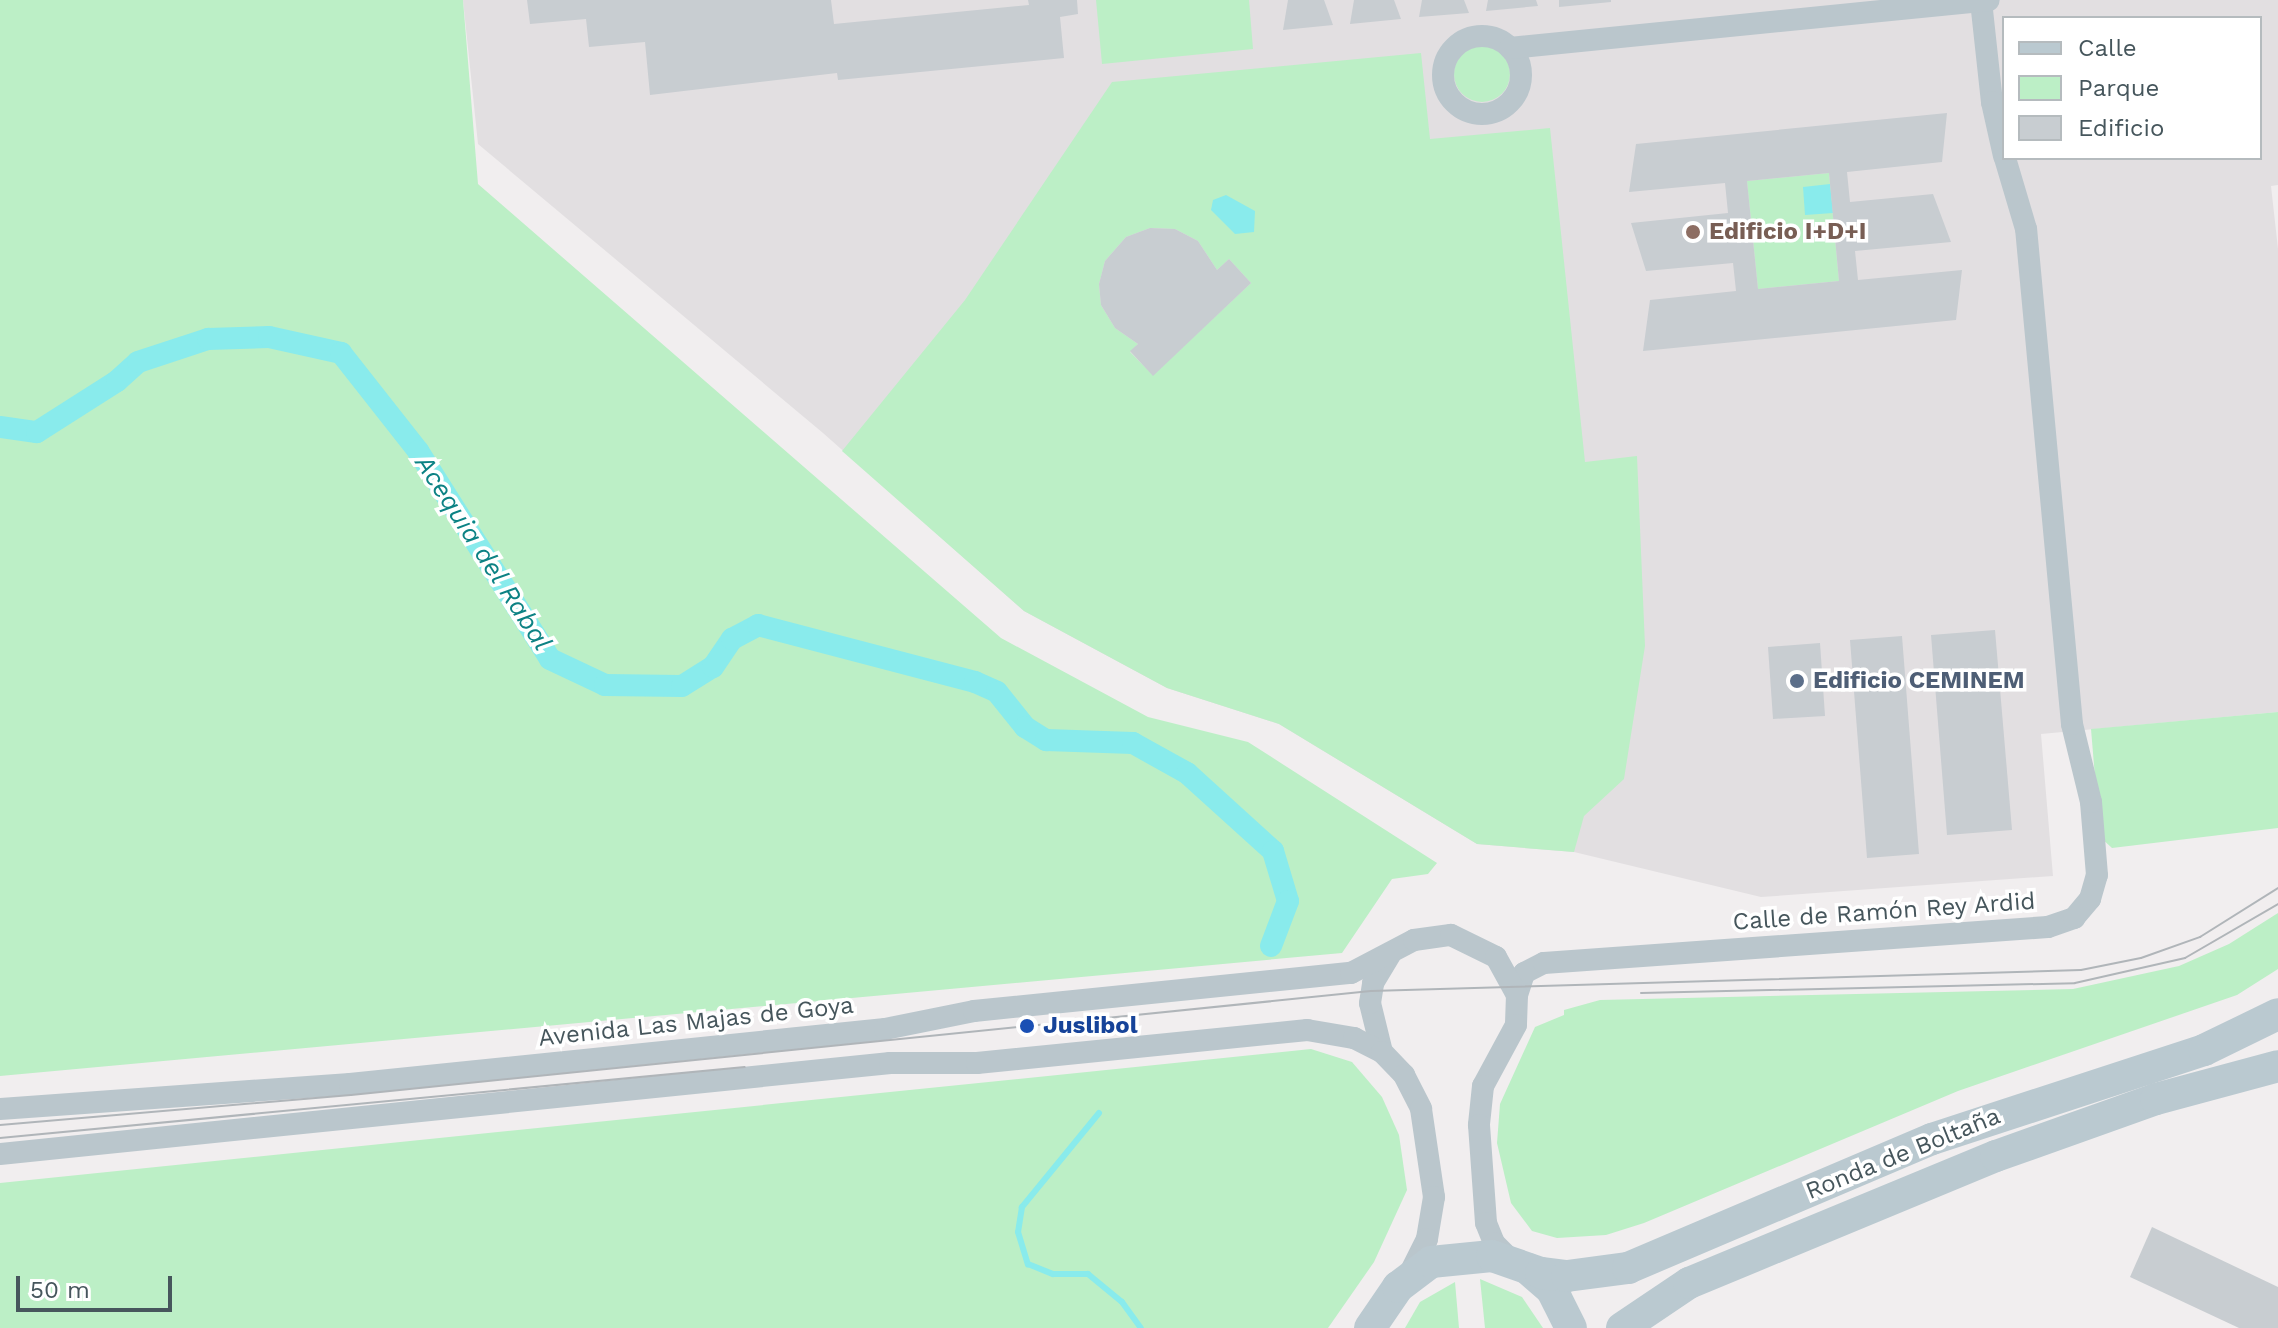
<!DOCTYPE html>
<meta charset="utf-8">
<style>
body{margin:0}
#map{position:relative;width:2278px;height:1328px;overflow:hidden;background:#f1eeef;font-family:"Work Sans",sans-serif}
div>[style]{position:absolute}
.education>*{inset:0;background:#e2dfe1}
.green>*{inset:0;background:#bcefc6}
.round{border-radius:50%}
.water>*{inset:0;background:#89ebec}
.stream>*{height:6px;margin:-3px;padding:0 3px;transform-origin:3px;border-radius:3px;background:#89ebec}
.canal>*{height:22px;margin:-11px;padding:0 11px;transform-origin:11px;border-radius:11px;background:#89ebec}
.building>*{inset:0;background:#c8cdd1}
.minor>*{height:22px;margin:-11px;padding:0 11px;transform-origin:11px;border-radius:11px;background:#bac6cc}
.minor>.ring{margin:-11px;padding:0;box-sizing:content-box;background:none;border:22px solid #bac6cc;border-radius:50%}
.secondary>*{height:32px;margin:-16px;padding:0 16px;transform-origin:16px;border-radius:16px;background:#bac9d0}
.tram>*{height:2px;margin:-1px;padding:0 1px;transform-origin:1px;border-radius:1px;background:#b0b5b9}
.dots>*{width:22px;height:22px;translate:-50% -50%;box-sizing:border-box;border:4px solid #fff;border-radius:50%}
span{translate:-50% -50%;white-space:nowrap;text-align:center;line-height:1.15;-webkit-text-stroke:7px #fff;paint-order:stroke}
.education-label{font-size:24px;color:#785e54;font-weight:700}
.left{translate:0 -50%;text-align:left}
.service-label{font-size:24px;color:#4e5e75;font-weight:700}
.street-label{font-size:24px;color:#46565c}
.transit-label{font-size:24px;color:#164399;font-weight:700}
.water-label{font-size:26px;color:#0c8284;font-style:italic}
.legend{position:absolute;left:2002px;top:16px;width:260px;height:144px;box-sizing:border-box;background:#fff;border:2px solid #b5bbbe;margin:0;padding:10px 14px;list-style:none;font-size:24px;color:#46565c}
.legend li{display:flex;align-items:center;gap:16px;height:40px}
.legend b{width:40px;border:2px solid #b5bbbe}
.scale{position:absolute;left:16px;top:1276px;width:156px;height:36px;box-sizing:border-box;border:4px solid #46565c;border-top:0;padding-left:10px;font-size:24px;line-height:28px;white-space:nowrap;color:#46565c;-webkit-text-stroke:6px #fff;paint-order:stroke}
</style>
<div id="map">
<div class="education">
<i style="clip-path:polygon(evenodd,463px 0,2278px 0,2278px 185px,2271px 186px,2278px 249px,2278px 712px,2041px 734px,2053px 876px,1761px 897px,1574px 852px,1477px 844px,1279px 724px,1167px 688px,1024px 611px,823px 433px,478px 144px,463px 0,2004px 18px,2260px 18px,2260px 158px,2004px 158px,2004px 18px)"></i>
</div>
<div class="green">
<i style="clip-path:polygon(0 0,463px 0,478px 184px,1001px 638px,1148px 717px,1248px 742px,1437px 863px,1428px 874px,1392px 879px,1342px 953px,0 1076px)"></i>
<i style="clip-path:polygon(1096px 0,1249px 0,1253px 49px,1102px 64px)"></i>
<i class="round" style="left:1454px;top:46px;width:56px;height:56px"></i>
<i style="clip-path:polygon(evenodd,1421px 53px,1430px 139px,1550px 128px,1585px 462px,1637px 456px,1645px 646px,1624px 779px,1584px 816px,1574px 852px,1477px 844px,1279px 724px,1167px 688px,1024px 611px,842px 451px,965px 300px,1112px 82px,1421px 53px,1150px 228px,1175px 229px,1198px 241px,1217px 270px,1229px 259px,1251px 283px,1153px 375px,1130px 352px,1138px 344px,1115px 328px,1101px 305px,1099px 284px,1105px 261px,1126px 237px,1150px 228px)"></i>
<i style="clip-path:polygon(1829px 173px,1839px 281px,1758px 289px,1747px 181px)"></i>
<i style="clip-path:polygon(2278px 712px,2278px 828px,2112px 848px,2100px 837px,2091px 729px)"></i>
<i style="clip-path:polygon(2278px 913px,2278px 969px,2237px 995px,1958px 1091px,1644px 1223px,1606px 1235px,1557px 1238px,1532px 1231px,1511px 1203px,1497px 1143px,1500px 1104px,1535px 1027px,1564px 1015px,1564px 1010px,1600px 1000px,2073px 989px,2179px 966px,2229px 944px)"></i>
<i style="clip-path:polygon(1311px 1049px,1352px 1062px,1382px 1097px,1399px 1135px,1407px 1190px,1374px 1262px,1328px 1328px,0 1328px,0 1183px)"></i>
<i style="clip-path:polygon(1480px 1279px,1522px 1297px,1543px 1328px,1485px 1328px)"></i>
<i style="clip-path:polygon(1455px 1282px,1459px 1328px,1405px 1328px,1420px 1302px)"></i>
</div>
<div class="water">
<i style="clip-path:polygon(1830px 184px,1833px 213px,1805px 215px,1803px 187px)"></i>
<i style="clip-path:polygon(1226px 195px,1255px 211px,1254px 232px,1235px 234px,1211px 210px,1213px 200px)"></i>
</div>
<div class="stream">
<i style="left:1099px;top:1113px;width:122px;rotate:129.3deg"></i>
<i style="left:1022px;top:1207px;width:25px;rotate:99deg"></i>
<i style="left:1018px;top:1232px;width:34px;rotate:73deg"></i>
<i style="left:1028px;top:1264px;width:27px;rotate:22deg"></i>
<i style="left:1053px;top:1274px;width:35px"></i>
<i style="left:1088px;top:1274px;width:44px;rotate:39.5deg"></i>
<i style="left:1122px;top:1302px;width:32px;rotate:54deg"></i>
</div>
<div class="canal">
<i style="left:0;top:427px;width:37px;rotate:8deg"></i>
<i style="left:37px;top:432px;width:95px;rotate:-32.5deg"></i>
<i style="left:117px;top:381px;width:28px;rotate:-42deg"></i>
<i style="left:138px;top:362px;width:74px;rotate:-18.2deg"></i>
<i style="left:208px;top:339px;width:61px;rotate:-1.9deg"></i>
<i style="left:269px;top:337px;width:74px;rotate:12.5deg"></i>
<i style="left:341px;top:353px;width:125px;rotate:51.8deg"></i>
<i style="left:418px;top:451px;width:246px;rotate:57.6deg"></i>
<i style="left:550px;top:659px;width:61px;rotate:25.3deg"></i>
<i style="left:605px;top:685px;width:77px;rotate:0.7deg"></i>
<i style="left:682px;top:686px;width:36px;rotate:-32deg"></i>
<i style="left:713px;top:667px;width:34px;rotate:-56deg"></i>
<i style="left:732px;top:639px;width:30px;rotate:-28deg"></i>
<i style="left:758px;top:625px;width:224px;rotate:14.7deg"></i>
<i style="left:975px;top:682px;width:24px;rotate:24deg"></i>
<i style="left:997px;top:692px;width:45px;rotate:51.3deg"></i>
<i style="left:1025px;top:727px;width:25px;rotate:32deg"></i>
<i style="left:1046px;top:740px;width:87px;rotate:2deg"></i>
<i style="left:1133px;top:743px;width:62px;rotate:29.1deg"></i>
<i style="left:1187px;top:773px;width:116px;rotate:42.2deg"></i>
<i style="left:1273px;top:851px;width:52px;rotate:73.3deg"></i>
<i style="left:1288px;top:901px;width:48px;rotate:110.7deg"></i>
</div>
<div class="building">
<i style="clip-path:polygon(527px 0,831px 0,834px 24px,1029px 5px,1028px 0,1077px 0,1078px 14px,1060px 17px,1064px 58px,838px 80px,837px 73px,650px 95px,645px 42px,589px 47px,586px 19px,530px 24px)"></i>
<i style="clip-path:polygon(1288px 0,1324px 0,1333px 25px,1283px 30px)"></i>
<i style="clip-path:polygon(1354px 0,1394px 0,1401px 19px,1350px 24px)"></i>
<i style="clip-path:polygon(1422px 0,1464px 0,1469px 13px,1419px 17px)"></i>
<i style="clip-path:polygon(1488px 0,1536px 0,1538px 6px,1486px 11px)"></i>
<i style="clip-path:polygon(1559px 0,1611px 0,1611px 2px,1559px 7px)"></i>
<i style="clip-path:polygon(evenodd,1947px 113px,1942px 162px,1847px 172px,1850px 202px,1933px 194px,1951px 242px,1855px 251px,1858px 280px,1962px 270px,1956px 320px,1643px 351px,1650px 300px,1736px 291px,1733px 263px,1646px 271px,1631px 223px,1728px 213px,1725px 183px,1629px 192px,1636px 144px,1947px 113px,1829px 173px,1839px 281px,1758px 289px,1747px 181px,1829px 173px)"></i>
<i style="clip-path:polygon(1150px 228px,1175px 229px,1198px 241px,1217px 270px,1229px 259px,1251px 283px,1153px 376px,1130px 351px,1138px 344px,1115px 328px,1101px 305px,1099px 284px,1105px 261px,1126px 237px)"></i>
<i style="clip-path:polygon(1995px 630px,2012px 830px,1947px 835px,1931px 635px)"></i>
<i style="clip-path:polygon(1902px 636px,1919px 854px,1867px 858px,1850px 640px)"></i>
<i style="clip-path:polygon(1820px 643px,1825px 716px,1773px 719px,1768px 647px)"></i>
<i style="clip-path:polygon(2152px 1227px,2278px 1287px,2278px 1328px,2239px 1328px,2130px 1277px)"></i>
</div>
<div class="minor">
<i style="left:1981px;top:1px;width:102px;rotate:83.8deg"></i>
<i style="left:1992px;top:102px;width:55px;rotate:77.5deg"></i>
<i class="ring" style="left:1443px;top:36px;width:56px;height:56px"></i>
<i style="left:1510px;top:48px;width:481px;rotate:-5.7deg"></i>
<i style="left:1517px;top:995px;width:23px;rotate:-72deg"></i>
<i style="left:1524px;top:973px;width:22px;rotate:-27deg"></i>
<i style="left:1544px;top:963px;width:505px;rotate:-4.09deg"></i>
<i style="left:2048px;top:927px;width:28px;rotate:-19deg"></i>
<i style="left:2074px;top:918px;width:25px;rotate:-50deg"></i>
<i style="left:2090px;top:899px;width:25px;rotate:-74deg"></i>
<i style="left:2097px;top:875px;width:73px;rotate:-94.7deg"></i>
<i style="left:2091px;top:802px;width:80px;rotate:-103.7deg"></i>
<i style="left:2072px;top:724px;width:497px;rotate:-95.3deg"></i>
<i style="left:2026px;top:229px;width:74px;rotate:-106.5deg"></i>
<i style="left:1382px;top:1052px;width:50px;rotate:-103.8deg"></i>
<i style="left:1370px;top:1003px;width:20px;rotate:-81deg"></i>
<i style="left:1373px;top:983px;width:33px;rotate:-59deg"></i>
<i style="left:0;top:1109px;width:351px;rotate:-4.1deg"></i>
<i style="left:350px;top:1084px;width:538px;rotate:-5.87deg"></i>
<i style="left:885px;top:1029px;width:91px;rotate:-11.4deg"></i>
<i style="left:974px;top:1011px;width:379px;rotate:-5.8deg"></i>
<i style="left:1351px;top:973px;width:71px;rotate:-27.6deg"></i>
<i style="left:1414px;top:940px;width:37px;rotate:-8deg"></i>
<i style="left:1451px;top:935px;width:50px;rotate:26.1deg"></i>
<i style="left:1496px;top:957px;width:43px;rotate:61.1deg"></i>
<i style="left:1517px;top:995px;width:30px;rotate:92deg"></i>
<i style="left:1516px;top:1025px;width:69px;rotate:118.4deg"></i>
<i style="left:1483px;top:1086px;width:39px;rotate:96deg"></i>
<i style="left:1479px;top:1125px;width:98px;rotate:85.9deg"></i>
<i style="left:1486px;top:1223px;width:22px;rotate:68deg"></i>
<i style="left:1494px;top:1243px;width:24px;rotate:45deg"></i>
<i style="left:0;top:1154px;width:895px;rotate:-5.84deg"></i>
<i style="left:890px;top:1063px;width:87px"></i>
<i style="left:977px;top:1063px;width:332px;rotate:-5.7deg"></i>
<i style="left:1307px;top:1030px;width:48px;rotate:9.7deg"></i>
<i style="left:1354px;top:1038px;width:31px;rotate:27deg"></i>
<i style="left:1382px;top:1052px;width:32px;rotate:46deg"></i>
<i style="left:1404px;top:1075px;width:38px;rotate:63deg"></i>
<i style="left:1421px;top:1109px;width:89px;rotate:81.6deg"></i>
<i style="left:1434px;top:1197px;width:43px;rotate:99.5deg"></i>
<i style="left:1427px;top:1239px;width:40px;rotate:116.6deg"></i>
</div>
<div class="secondary">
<i style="left:1528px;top:1269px;width:32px;rotate:41deg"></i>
<i style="left:1552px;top:1290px;width:42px;rotate:63.4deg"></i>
<i style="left:1370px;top:1328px;width:50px;rotate:-55.7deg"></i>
<i style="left:1398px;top:1287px;width:41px;rotate:-37.1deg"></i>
<i style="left:1431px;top:1262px;width:61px;rotate:-5.6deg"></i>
<i style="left:1492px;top:1256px;width:52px;rotate:19.1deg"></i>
<i style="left:1541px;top:1273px;width:26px;rotate:7deg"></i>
<i style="left:1567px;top:1276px;width:62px;rotate:-7.5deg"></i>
<i style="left:1628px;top:1268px;width:330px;rotate:-23deg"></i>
<i style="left:1932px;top:1139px;width:286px;rotate:-18.1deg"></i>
<i style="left:2204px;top:1050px;width:82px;rotate:-25.9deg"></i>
<i style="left:1622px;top:1328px;width:81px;rotate:-33.9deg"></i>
<i style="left:1689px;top:1283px;width:332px;rotate:-22.5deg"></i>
<i style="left:1996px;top:1156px;width:170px;rotate:-19.6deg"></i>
<i style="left:2156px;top:1099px;width:126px;rotate:-15.1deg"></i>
</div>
<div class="tram">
<i style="left:1641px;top:993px;width:434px;rotate:-1.3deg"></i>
<i style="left:2075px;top:983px;width:113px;rotate:-12.8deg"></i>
<i style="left:2185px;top:958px;width:108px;rotate:-30.1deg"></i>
<i style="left:0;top:1125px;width:352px;rotate:-4.9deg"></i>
<i style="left:351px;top:1095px;width:1025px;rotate:-5.82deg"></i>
<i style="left:1371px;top:991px;width:710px;rotate:-1.69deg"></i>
<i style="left:2081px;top:970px;width:61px;rotate:-11.3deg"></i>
<i style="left:2141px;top:958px;width:63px;rotate:-19.6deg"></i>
<i style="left:2200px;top:937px;width:92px;rotate:-32.1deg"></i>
<i style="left:0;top:1138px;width:748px;rotate:-5.44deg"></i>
</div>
<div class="dots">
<i style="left:1693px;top:232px;background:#8d6e63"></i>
<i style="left:1797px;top:681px;background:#5c6f8a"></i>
<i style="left:1027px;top:1026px;background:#1a4fb4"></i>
</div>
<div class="education-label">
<span class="left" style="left:1709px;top:232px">Edificio I+D+I</span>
</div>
<div class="service-label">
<span class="left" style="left:1813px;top:681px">Edificio CEMINEM</span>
</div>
<div class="street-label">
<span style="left:1884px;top:912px;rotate:-4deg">Calle de Ramón Rey Ardid</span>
<span style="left:696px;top:1022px;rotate:-6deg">Avenida Las Majas de Goya</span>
<span style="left:1903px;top:1154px;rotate:-22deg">Ronda de Boltaña</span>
</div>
<div class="transit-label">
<span class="left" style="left:1043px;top:1026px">Juslibol</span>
</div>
<div class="water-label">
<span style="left:483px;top:553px;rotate:57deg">Acequia del Rabal</span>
</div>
<ul class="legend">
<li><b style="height:10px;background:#bac9d0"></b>Calle</li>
<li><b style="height:22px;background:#bcefc6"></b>Parque</li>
<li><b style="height:22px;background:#c8cdd1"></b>Edificio</li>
</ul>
<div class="scale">50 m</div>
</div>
